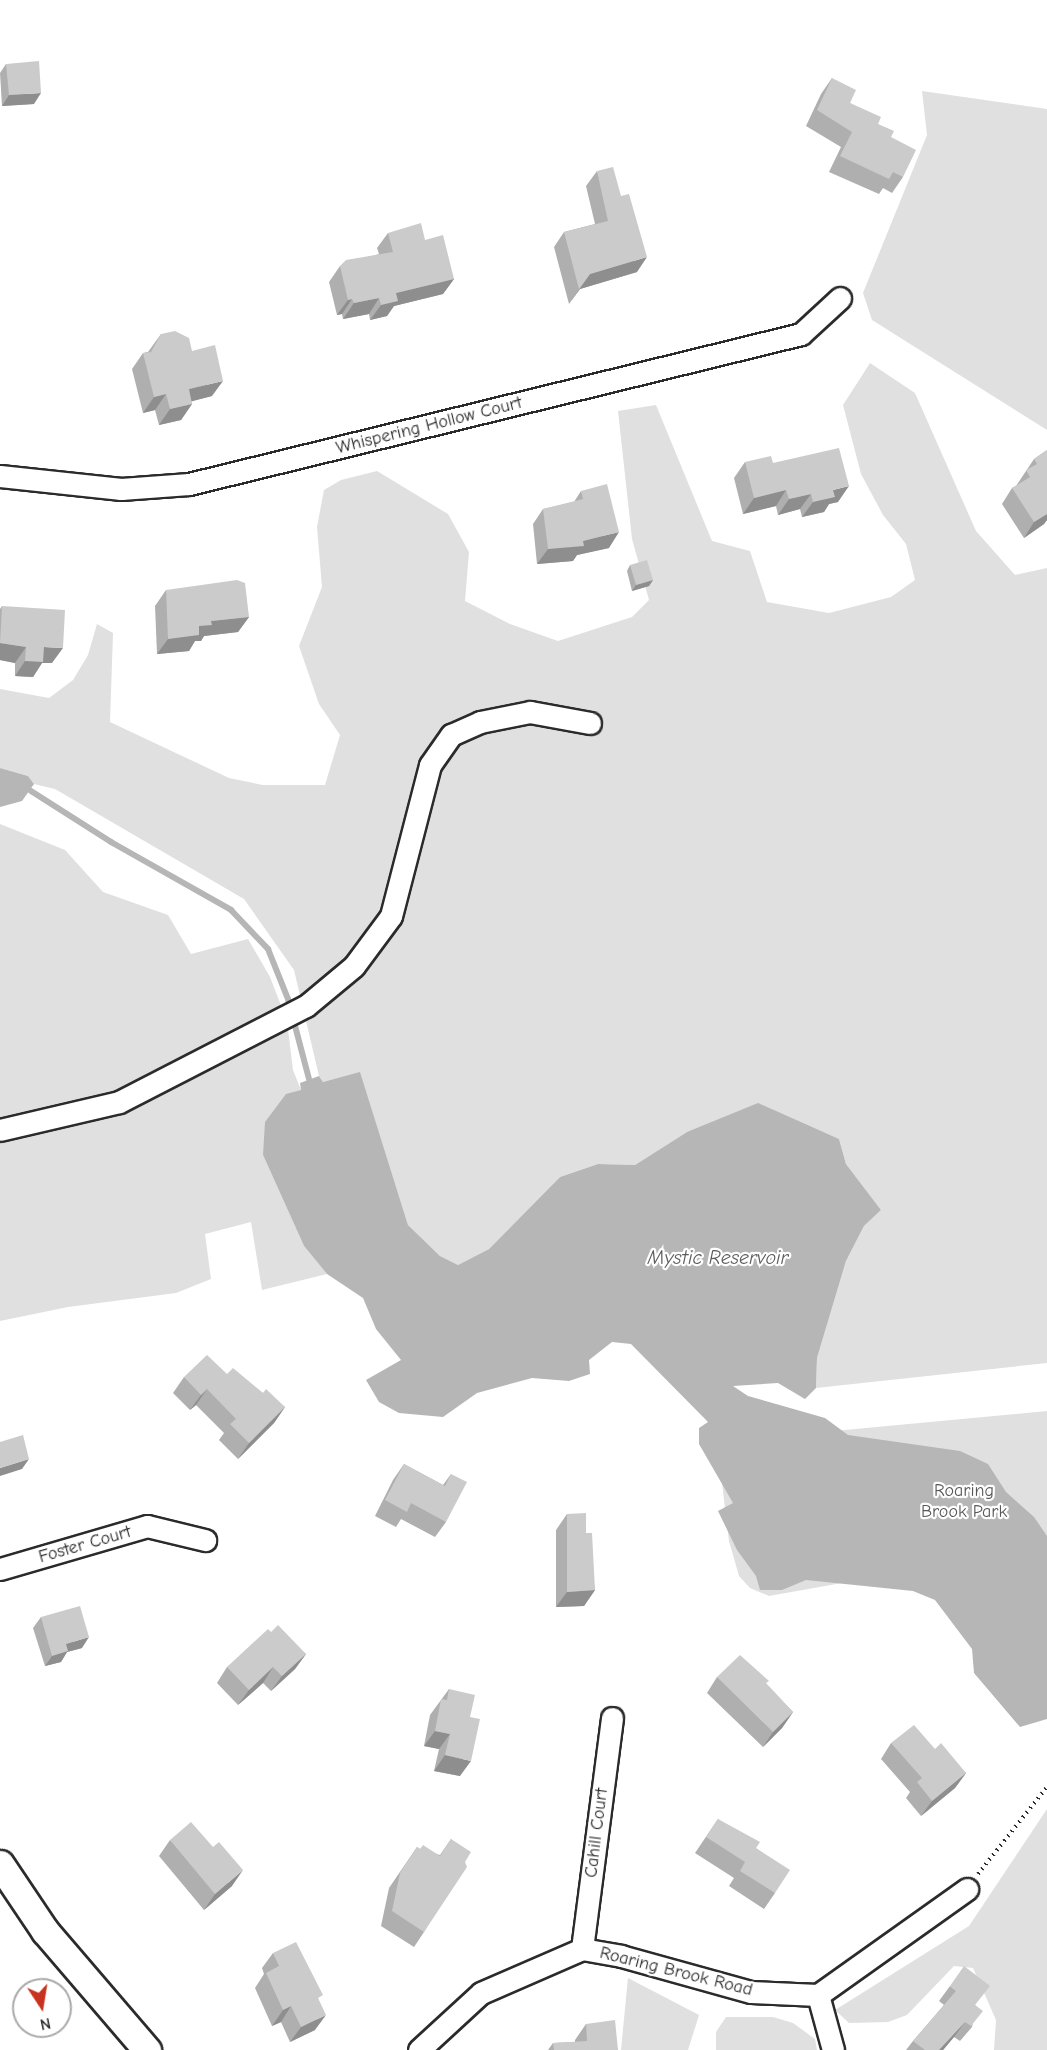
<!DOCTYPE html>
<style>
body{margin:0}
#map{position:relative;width:1047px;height:2050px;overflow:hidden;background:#fff;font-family:"Comic Neue",sans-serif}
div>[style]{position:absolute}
.green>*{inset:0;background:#e0e0e0}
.water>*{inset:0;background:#b6b6b6}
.stream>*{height:6px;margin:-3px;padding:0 3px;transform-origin:3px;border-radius:3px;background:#b6b6b6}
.path>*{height:4px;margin-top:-2px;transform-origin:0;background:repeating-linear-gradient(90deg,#2b2b2b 0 1.5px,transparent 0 6px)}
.roads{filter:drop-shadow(2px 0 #2b2b2b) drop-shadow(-2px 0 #2b2b2b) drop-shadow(0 2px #2b2b2b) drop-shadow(0 -2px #2b2b2b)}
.minor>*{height:21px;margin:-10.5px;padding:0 10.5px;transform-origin:10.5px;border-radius:10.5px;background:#fff}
.major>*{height:27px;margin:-13.5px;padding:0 13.5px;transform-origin:13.5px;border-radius:13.5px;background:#fff}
.wall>*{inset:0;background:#afafaf}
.shaded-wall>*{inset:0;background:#8e8e8e}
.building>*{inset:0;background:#cbcbcb}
span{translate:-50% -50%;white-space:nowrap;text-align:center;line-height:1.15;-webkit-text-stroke:4.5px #fff;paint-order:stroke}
.street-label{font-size:18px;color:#2b2b2b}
.park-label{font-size:18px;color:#585858}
.water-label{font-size:20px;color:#5c5c5c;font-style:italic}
.north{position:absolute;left:12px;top:1978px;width:60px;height:60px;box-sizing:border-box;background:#fff;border:2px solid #aaa;border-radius:50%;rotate:168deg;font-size:16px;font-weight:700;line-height:24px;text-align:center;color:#2b2b2b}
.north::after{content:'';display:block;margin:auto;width:21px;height:27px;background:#c8321e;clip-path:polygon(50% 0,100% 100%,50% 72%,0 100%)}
</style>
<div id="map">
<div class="green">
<i style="clip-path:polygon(922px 91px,1047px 109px,1047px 430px,872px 320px,863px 293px,927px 135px)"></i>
<i style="clip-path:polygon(870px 363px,915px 393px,976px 531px,1015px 575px,1047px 568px,1047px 1363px,816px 1388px,817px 1358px,846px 1261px,864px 1226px,881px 1210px,846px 1164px,839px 1139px,799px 1122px,687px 1132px,635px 1165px,598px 1164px,560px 1177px,489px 1249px,458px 1265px,440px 1256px,408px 1225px,360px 1073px,323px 1082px,319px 1076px,294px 970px,244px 899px,55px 789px,34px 784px,28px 776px,0 768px,0 689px,49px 698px,73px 680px,88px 655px,97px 624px,113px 633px,110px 722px,229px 778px,263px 785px,325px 785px,340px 735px,319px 704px,299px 646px,322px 587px,317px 527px,324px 490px,341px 480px,377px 471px,448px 514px,469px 552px,465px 601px,510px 624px,558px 641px,632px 617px,649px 600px,632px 539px,618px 411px,656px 405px,712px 541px,750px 551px,767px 602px,829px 613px,891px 597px,915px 580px,906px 544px,883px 515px,861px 474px,843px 405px)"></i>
<i style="clip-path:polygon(0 824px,65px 850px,103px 892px,168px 915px,191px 954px,248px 939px,270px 977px,287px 1021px,293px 1070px,301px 1090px,295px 1093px,263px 1155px,304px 1246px,327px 1274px,262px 1290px,251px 1222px,205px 1234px,211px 1279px,176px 1293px,68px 1307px,0 1321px)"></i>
<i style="clip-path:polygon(1047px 1411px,1047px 1697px,947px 1588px,870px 1578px,769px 1596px,750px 1588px,739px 1576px,729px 1541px,717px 1442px)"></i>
<i style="clip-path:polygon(1047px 1809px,1047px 2050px,994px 2050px,996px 2020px,973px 1968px,954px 1966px,907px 2015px,888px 2022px,849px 2023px,835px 2010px,969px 1926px)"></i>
<i style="clip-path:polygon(628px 1978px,699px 2015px,688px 2050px,621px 2050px)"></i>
<i style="clip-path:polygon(726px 2017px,773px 2017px,793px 2023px,815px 2039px,817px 2050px,716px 2050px,716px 2032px)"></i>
</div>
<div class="water">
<i style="clip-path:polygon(0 768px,28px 776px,34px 784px,22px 801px,0 807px)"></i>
<i style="clip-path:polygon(360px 1072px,408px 1225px,440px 1256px,458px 1265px,489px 1249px,560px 1177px,598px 1164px,635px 1165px,687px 1132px,758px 1103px,839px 1139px,846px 1164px,881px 1210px,864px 1226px,846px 1261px,817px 1358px,816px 1388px,805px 1399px,778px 1383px,733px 1386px,748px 1396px,825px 1418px,848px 1435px,960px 1451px,988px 1464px,1006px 1492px,1034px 1517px,1047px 1536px,1047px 1719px,1020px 1727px,974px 1673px,972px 1649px,935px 1600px,913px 1591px,806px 1580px,782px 1590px,760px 1590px,756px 1576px,737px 1550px,718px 1511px,733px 1503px,699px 1444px,699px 1428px,708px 1422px,631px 1344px,612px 1342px,589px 1360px,590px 1374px,569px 1381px,532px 1378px,477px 1393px,443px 1417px,399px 1413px,379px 1402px,366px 1380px,401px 1360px,376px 1329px,363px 1298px,327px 1274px,304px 1246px,263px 1155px,265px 1122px,286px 1094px,301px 1090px,300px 1083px,319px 1076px,323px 1082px)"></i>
</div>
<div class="stream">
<i style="left:31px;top:791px;width:95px;rotate:32.5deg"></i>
<i style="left:111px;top:842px;width:138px;rotate:29.5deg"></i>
<i style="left:231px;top:910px;width:54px;rotate:46.5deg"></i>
<i style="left:268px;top:949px;width:54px;rotate:68.2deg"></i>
<i style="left:288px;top:999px;width:83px;rotate:75.3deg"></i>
</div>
<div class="path">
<i style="left:978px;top:1874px;width:111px;rotate:-51.6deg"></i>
</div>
<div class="roads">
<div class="minor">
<i style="left:0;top:476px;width:122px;rotate:6.1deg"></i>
<i style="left:121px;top:489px;width:68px;rotate:-4.2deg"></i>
<i style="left:189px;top:484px;width:630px;rotate:-13.77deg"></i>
<i style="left:801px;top:334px;width:53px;rotate:-42.7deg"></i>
<i style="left:0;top:1130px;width:122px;rotate:-13.2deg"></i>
<i style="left:119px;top:1102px;width:210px;rotate:-27.2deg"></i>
<i style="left:306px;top:1006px;width:62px;rotate:-39.8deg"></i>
<i style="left:354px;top:966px;width:62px;rotate:-53.5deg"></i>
<i style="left:391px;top:916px;width:156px;rotate:-75.5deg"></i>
<i style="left:430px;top:765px;width:37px;rotate:-55deg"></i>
<i style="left:451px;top:735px;width:32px;rotate:-24deg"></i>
<i style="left:480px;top:722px;width:51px;rotate:-11.3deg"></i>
<i style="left:530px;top:712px;width:61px;rotate:10.4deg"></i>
<i style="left:0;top:1569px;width:153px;rotate:-16.3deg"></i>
<i style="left:147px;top:1526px;width:60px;rotate:13.6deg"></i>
<i style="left:582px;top:1949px;width:233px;rotate:-82.6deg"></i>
<i style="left:818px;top:1995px;width:57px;rotate:74.7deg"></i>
<i style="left:419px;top:2050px;width:84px;rotate:-42.6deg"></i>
<i style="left:481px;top:1993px;width:110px;rotate:-23.5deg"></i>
<i style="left:582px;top:1949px;width:40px;rotate:10deg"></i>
<i style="left:621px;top:1956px;width:135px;rotate:15.5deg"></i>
<i style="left:751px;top:1992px;width:67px;rotate:2.6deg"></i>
<i style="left:818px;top:1995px;width:183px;rotate:-35.4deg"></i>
</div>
<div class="major">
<i style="left:0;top:1864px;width:81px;rotate:56.1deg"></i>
<i style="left:45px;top:1931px;width:157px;rotate:49.4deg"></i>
</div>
</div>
<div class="wall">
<i style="clip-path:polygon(6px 64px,34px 104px,2px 106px,0 73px)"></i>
<i style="clip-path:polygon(832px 78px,850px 103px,878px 124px,891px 137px,903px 177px,892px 193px,883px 188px,879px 194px,829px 172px,841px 147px,806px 126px,821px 94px)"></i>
<i style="clip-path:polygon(597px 171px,637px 272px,580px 289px,569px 304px,554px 247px,564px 232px,595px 224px,586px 186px)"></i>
<i style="clip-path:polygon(388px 233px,425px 240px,454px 279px,443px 294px,394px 306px,387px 316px,370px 320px,369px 314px,343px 319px,342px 314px,337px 315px,329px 282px,340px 266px,379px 254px,377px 248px)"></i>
<i style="clip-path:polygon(161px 334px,192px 351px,212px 396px,191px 401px,192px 404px,181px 420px,159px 425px,155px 410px,143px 413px,132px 369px,143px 353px,148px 352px)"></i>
<i style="clip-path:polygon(1047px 450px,1047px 520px,1044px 524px,1024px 538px,1002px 504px,1012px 488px,1016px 486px,1034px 459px)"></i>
<i style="clip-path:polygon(745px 462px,773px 463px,838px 502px,829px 504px,824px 512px,802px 517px,800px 509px,778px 515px,776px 506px,743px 514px,734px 478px)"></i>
<i style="clip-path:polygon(581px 491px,609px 548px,577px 555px,573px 561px,537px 564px,533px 524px,543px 509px,574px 502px)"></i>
<i style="clip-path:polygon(630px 565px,653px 580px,649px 586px,632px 591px,627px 571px)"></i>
<i style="clip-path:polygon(166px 590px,249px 617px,238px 632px,204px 636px,201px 641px,195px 641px,189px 651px,157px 654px,155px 606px)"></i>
<i style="clip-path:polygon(2px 606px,52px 663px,42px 663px,33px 677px,15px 676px,15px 663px,0 660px,0 609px)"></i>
<i style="clip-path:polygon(227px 1374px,263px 1393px,285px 1407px,274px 1423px,238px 1459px,219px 1440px,224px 1433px,196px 1405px,190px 1410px,173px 1393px,184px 1377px)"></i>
<i style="clip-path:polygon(404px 1464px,443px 1485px,451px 1474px,446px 1522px,435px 1537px,401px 1519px,396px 1527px,375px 1516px,393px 1480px)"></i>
<i style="clip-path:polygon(567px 1514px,586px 1533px,595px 1590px,584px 1606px,556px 1607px,556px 1530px)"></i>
<i style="clip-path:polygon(41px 1617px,82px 1648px,67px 1652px,61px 1662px,45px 1666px,33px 1628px)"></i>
<i style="clip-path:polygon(271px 1632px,306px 1654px,295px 1669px,271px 1691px,263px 1683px,238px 1705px,217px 1683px,227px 1667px)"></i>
<i style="clip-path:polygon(717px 1677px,766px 1684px,793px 1712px,782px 1728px,763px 1747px,707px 1693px)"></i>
<i style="clip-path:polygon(449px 1689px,470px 1717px,460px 1776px,434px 1771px,439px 1749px,424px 1746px,430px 1715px)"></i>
<i style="clip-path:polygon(891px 1743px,935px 1749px,966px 1773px,955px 1788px,921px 1816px,906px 1798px,910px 1792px,881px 1759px)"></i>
<i style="clip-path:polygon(718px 1819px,756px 1848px,775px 1893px,764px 1909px,729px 1886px,734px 1878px,695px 1853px)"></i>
<i style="clip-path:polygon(451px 1839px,465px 1862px,424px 1932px,414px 1947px,381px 1926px,389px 1888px,417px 1847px,420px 1849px,440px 1855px)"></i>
<i style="clip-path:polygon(170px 1840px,232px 1886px,204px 1910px,159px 1856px)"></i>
<i style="clip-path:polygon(273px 1953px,319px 2000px,315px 2030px,290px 2042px,281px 2022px,272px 2026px,255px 1988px,264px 1974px,262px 1968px)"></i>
<i style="clip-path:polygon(950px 1986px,976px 2006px,972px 2027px,960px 2041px,954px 2037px,943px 2050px,906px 2050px,913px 2041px,944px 2005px,939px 2001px)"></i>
<i style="clip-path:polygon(586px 2024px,618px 2050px,548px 2050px,553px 2043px,575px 2042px,575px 2040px)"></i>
</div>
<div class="shaded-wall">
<i style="clip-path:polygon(41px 93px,34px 104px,2px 106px,9px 95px)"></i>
<i style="clip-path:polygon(647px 257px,637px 272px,580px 289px,569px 304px,590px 274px)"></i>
<i style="clip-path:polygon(454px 279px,443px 294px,394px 306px,387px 316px,370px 320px,381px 305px,396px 293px)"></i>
<i style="clip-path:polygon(379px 298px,369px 314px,343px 319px,354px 303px)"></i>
<i style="clip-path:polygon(352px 299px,342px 314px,337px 315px,348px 300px)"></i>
<i style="clip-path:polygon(223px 381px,212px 396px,178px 405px,189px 389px)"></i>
<i style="clip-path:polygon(166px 394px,155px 410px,143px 413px,154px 397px)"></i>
<i style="clip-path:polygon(192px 404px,181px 420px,159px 425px,170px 409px)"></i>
<i style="clip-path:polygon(849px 486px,838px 502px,829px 504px,824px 512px,802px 517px,813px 502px,833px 490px)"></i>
<i style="clip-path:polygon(786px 490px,776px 506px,743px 514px,754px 498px)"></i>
<i style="clip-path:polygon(811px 494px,800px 509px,778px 515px,789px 499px)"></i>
<i style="clip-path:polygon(1047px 514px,1047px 520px,1044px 524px,1024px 538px,1034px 522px)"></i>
<i style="clip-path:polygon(619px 532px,609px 548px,577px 555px,573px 561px,537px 564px,548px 549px)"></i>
<i style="clip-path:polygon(653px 580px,649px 586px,632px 591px,636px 585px)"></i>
<i style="clip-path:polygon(249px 617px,238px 632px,204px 636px,201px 641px,195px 641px,189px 651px,157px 654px,168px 639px,211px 621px)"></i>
<i style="clip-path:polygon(0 643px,26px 647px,15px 663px,0 660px)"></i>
<i style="clip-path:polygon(44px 647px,63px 648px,52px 663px,42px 663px,33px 677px,15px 676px,25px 661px)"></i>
<i style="clip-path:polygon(207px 1389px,196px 1405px,190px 1410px,201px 1395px)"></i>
<i style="clip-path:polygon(285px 1407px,274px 1423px,238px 1459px,249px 1443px)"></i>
<i style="clip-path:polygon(29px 1459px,22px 1469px,0 1476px,0 1468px)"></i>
<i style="clip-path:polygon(595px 1590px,584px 1606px,556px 1607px,567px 1592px)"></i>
<i style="clip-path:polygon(89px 1637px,82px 1648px,67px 1652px,61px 1662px,45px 1666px,52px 1656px,66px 1644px)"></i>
<i style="clip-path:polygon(306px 1654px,295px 1669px,271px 1691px,282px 1676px)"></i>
<i style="clip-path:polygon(273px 1667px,263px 1683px,238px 1705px,249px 1690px)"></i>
<i style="clip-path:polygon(793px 1712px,782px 1728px,763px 1747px,773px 1732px)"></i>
<i style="clip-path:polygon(435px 1731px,450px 1734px,439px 1749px,424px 1746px)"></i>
<i style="clip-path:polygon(445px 1755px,471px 1761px,460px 1776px,434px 1771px)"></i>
<i style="clip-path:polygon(966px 1773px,955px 1788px,921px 1816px,932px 1801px)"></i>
<i style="clip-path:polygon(243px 1870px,232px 1886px,204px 1910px,215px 1894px)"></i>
<i style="clip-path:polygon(291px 2006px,281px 2022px,272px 2026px,283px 2010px)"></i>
<i style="clip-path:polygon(326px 2015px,315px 2030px,290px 2042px,301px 2027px)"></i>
<i style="clip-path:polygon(965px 2022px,954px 2037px,943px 2050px,939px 2050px)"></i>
</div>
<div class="building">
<i style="clip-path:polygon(39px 61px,41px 93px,9px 95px,6px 64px)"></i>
<i style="clip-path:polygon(832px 78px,856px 90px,850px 103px,881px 117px,878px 124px,894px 131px,891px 137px,916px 150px,903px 177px,893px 172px,889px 179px,840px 156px,852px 132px,817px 110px)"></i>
<i style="clip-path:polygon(613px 167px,621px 196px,629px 194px,647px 257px,590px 274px,579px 289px,564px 232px,608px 221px,597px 171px)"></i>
<i style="clip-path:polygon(421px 223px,425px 240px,443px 235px,454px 279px,396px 293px,398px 301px,381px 305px,379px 298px,354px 303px,352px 299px,348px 300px,340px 266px,346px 260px,393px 252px,388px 233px)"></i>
<i style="clip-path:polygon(175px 331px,189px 338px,192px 351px,215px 345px,223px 381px,189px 389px,192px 404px,170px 409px,166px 394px,154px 397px,143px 353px,151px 352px,161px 334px)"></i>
<i style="clip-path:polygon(839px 448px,849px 486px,833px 490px,835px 497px,813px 502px,811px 494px,789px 499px,786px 490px,754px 498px,745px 462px,771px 456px,773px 463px)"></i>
<i style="clip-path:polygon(1047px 450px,1047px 514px,1034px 522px,1012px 488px,1030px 477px,1026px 470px,1037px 464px,1034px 459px)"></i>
<i style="clip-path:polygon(607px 484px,619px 532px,583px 541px,584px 546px,548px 549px,543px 509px,583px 499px,581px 491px)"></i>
<i style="clip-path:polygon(647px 560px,653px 580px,636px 585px,630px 565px)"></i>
<i style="clip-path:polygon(237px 580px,245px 583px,249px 617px,211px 621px,212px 625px,199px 626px,199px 635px,168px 639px,166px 590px)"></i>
<i style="clip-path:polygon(2px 606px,65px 610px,63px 648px,44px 647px,43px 662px,25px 661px,26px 647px,0 643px)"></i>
<i style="clip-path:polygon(207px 1355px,227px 1374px,233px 1368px,263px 1393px,266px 1389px,285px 1407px,249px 1443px,230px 1424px,236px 1419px,207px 1389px,201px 1395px,184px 1377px)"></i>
<i style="clip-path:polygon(23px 1435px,29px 1459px,0 1468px,0 1442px)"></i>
<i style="clip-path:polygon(404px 1464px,445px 1486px,451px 1474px,467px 1482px,446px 1522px,411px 1503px,407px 1512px,385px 1500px)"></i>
<i style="clip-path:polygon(586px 1513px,586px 1533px,592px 1533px,595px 1590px,567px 1592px,567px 1514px)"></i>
<i style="clip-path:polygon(80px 1606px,89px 1637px,66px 1644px,68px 1651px,52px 1656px,41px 1617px)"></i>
<i style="clip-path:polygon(278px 1625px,306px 1654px,282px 1676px,273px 1667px,249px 1690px,227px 1667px,268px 1629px,271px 1632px)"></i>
<i style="clip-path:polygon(740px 1655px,769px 1681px,766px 1683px,793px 1712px,773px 1732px,717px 1677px)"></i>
<i style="clip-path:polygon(449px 1689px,475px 1695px,470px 1717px,480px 1719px,471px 1761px,445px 1755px,450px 1734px,435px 1731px,441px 1699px,447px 1700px)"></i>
<i style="clip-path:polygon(914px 1725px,935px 1749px,941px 1743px,966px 1773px,932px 1801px,917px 1782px,922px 1778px,891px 1743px)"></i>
<i style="clip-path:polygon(718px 1819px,760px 1842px,756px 1848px,790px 1870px,775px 1893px,740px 1871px,745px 1862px,706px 1837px)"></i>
<i style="clip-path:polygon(191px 1822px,213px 1847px,219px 1842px,243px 1870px,215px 1894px,170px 1840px)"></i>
<i style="clip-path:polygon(451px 1839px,471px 1852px,465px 1862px,467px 1867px,424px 1932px,392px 1911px,400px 1873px,417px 1847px,420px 1849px,423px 1845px,440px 1856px)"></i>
<i style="clip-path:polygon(296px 1942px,323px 1995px,318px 1998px,326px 2015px,301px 2027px,291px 2006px,283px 2010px,266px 1973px,279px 1966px,273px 1953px)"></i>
<i style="clip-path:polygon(964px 1966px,990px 1986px,975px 2005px,983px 2011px,971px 2026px,965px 2022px,939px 2050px,925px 2050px,913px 2041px,956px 1991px,950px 1986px)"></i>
<i style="clip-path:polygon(615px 2020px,618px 2050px,554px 2050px,553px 2043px,587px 2041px,586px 2024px)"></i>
</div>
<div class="street-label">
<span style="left:429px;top:426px;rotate:-14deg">Whispering Hollow Court</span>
<span style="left:85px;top:1545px;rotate:-16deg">Foster Court</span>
<span style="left:597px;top:1833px;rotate:-83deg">Cahill Court</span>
<span style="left:676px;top:1972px;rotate:14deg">Roaring Brook Road</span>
</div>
<div class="park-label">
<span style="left:964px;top:1502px">Roaring<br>Brook Park</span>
</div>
<div class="water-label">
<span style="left:718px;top:1257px">Mystic Reservoir</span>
</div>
<div class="north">N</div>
</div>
